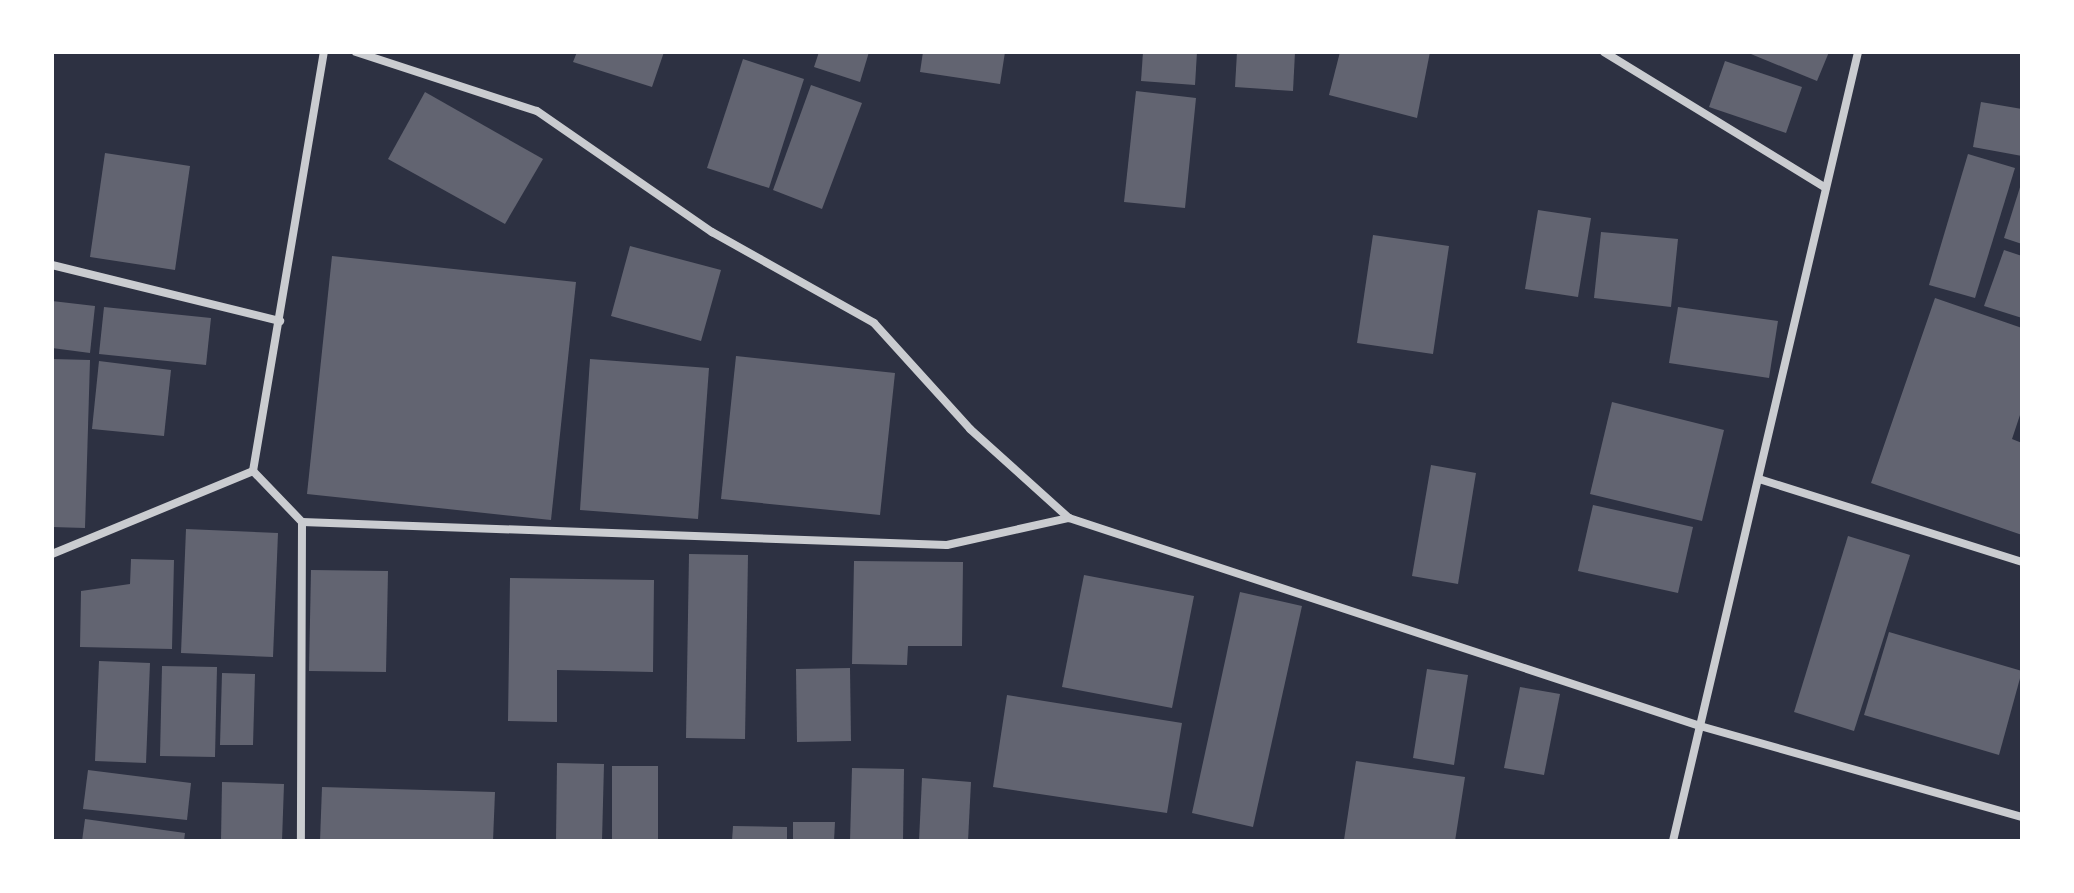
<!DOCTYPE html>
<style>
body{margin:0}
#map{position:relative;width:2074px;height:893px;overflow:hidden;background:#2d3142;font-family:"Nunito Sans",sans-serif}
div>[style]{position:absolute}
.building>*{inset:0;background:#626471}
.minor>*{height:8px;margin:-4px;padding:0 4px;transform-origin:4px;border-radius:4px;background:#caccd0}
span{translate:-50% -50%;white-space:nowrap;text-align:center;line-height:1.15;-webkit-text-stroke:7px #fff;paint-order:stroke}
.frame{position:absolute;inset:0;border:54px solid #fff;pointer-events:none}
</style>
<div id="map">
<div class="building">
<i style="clip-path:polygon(577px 52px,664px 52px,652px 87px,573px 62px)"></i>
<i style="clip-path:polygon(819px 52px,869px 52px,860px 82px,814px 67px)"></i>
<i style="clip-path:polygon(923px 52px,1005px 52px,1000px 84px,920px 72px)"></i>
<i style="clip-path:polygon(1143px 52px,1197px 52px,1195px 85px,1141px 81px)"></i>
<i style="clip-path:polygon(1237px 52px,1295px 52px,1293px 91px,1235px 87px)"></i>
<i style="clip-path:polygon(1340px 52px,1430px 52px,1417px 118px,1329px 95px)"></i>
<i style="clip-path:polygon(1746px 52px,1829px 52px,1817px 81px)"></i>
<i style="clip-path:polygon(743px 59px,804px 79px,769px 188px,707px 168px)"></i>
<i style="clip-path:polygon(1725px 61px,1802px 87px,1786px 133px,1709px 107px)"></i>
<i style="clip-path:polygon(811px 85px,862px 103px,822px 209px,773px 190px)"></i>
<i style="clip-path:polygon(1136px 91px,1196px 98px,1185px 208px,1124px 202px)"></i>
<i style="clip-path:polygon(425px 92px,543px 159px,505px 224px,388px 159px)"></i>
<i style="clip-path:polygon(1981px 102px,2022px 109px,2022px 156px,1973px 147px)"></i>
<i style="clip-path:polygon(105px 153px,190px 166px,175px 270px,90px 257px)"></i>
<i style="clip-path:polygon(1968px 154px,2015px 168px,1975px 298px,1929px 285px)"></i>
<i style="clip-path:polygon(2021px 184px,2022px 184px,2022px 244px,2004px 238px)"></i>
<i style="clip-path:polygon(1538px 210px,1591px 218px,1578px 297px,1525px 289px)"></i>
<i style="clip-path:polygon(1601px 232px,1678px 239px,1671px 307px,1594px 298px)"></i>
<i style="clip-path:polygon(1373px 235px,1449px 246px,1433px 354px,1357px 343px)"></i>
<i style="clip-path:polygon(630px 246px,721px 270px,701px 341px,611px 316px)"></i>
<i style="clip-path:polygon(2004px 250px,2022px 256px,2022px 318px,1984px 306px)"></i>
<i style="clip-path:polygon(332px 256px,576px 282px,551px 520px,307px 494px)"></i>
<i style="clip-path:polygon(1935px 298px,2022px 328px,2022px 409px,2012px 439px,2022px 443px,2022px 535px,1871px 483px)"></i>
<i style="clip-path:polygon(52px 301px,95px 306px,90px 353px,52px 348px)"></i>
<i style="clip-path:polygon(104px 307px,211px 318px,206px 365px,99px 354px)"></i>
<i style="clip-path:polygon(1678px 307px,1778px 321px,1769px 378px,1669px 363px)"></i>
<i style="clip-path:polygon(736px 356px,895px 373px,880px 515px,721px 499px)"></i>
<i style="clip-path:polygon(52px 359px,90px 360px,85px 528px,52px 527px)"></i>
<i style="clip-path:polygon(590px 359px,709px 368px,698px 519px,580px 510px)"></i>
<i style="clip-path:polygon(99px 361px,171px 370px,164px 436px,92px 429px)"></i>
<i style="clip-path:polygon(1612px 402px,1724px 430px,1702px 521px,1590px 494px)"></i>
<i style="clip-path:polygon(1431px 465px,1476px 473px,1458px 584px,1412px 576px)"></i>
<i style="clip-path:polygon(1593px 505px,1693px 527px,1678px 593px,1578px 571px)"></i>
<i style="clip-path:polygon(186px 529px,278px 533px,273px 657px,181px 653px)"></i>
<i style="clip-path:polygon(1848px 536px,1910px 555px,1854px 731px,1794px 712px)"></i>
<i style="clip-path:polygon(689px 554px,748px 555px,745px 739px,686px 738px)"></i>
<i style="clip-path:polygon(131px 559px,174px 560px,172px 649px,80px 647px,81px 591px,130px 584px)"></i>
<i style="clip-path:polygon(854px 561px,963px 562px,962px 646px,908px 646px,907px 665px,852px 664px)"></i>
<i style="clip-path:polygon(311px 570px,388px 571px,386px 672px,309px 671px)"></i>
<i style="clip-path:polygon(1084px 575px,1194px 596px,1172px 708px,1062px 687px)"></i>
<i style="clip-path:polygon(510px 578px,654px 580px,653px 672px,557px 670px,557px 722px,508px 721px)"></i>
<i style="clip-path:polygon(1240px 592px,1302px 606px,1253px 827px,1192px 813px)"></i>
<i style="clip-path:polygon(1889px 632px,2022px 671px,1999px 755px,1864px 715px)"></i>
<i style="clip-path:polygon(99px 661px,150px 663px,146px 763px,95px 761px)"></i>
<i style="clip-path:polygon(162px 666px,217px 667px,215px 757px,160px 756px)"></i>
<i style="clip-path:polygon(850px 668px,851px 741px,797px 742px,796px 669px)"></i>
<i style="clip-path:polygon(1427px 669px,1468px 675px,1454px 765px,1413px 758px)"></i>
<i style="clip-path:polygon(222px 673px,255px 674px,253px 745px,220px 745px)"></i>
<i style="clip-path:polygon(1520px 687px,1560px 694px,1544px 775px,1504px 768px)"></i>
<i style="clip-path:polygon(1007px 695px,1182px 723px,1167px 813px,993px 787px)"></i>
<i style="clip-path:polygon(1356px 761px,1465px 777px,1455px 841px,1344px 840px)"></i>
<i style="clip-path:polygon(557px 763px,604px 764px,602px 841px,556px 841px)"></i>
<i style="clip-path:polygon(612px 766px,658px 766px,658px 841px,612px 841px)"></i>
<i style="clip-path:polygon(852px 768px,904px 769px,903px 841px,850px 841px)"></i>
<i style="clip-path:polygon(88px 770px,191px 783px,187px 820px,83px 809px)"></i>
<i style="clip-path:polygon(922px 778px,971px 782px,968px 841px,919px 841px)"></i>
<i style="clip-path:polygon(222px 782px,284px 784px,282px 841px,221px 841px)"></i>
<i style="clip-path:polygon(322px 787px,495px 792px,493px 841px,320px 841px)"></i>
<i style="clip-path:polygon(85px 819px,185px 833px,184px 841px,82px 841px)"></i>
<i style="clip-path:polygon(793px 822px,835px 822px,834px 841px,793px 841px)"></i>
<i style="clip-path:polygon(733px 826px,787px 827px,787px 841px,732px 841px)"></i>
</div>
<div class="minor">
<i style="left:356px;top:52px;width:190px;rotate:18.1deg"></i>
<i style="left:537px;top:111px;width:213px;rotate:34.7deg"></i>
<i style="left:712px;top:232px;width:186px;rotate:29.3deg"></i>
<i style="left:874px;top:323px;width:143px;rotate:47.8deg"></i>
<i style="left:970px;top:429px;width:133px;rotate:42deg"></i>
<i style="left:1069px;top:518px;width:664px;rotate:18.24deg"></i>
<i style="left:1700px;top:726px;width:335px;rotate:15.8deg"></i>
<i style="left:1604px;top:52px;width:260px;rotate:31.5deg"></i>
<i style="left:52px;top:265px;width:235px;rotate:13.8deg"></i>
<i style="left:253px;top:471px;width:71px;rotate:46.1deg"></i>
<i style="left:302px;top:522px;width:319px;rotate:90.2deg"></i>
<i style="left:1759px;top:479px;width:276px;rotate:17.5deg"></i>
<i style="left:302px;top:522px;width:645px;rotate:2.04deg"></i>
<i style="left:947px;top:545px;width:125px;rotate:-12.5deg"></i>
<i style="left:52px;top:554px;width:217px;rotate:-22.4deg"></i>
<i style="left:253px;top:471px;width:425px;rotate:-80.4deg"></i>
<i style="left:1673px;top:841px;width:810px;rotate:-76.8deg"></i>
</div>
<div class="frame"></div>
</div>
